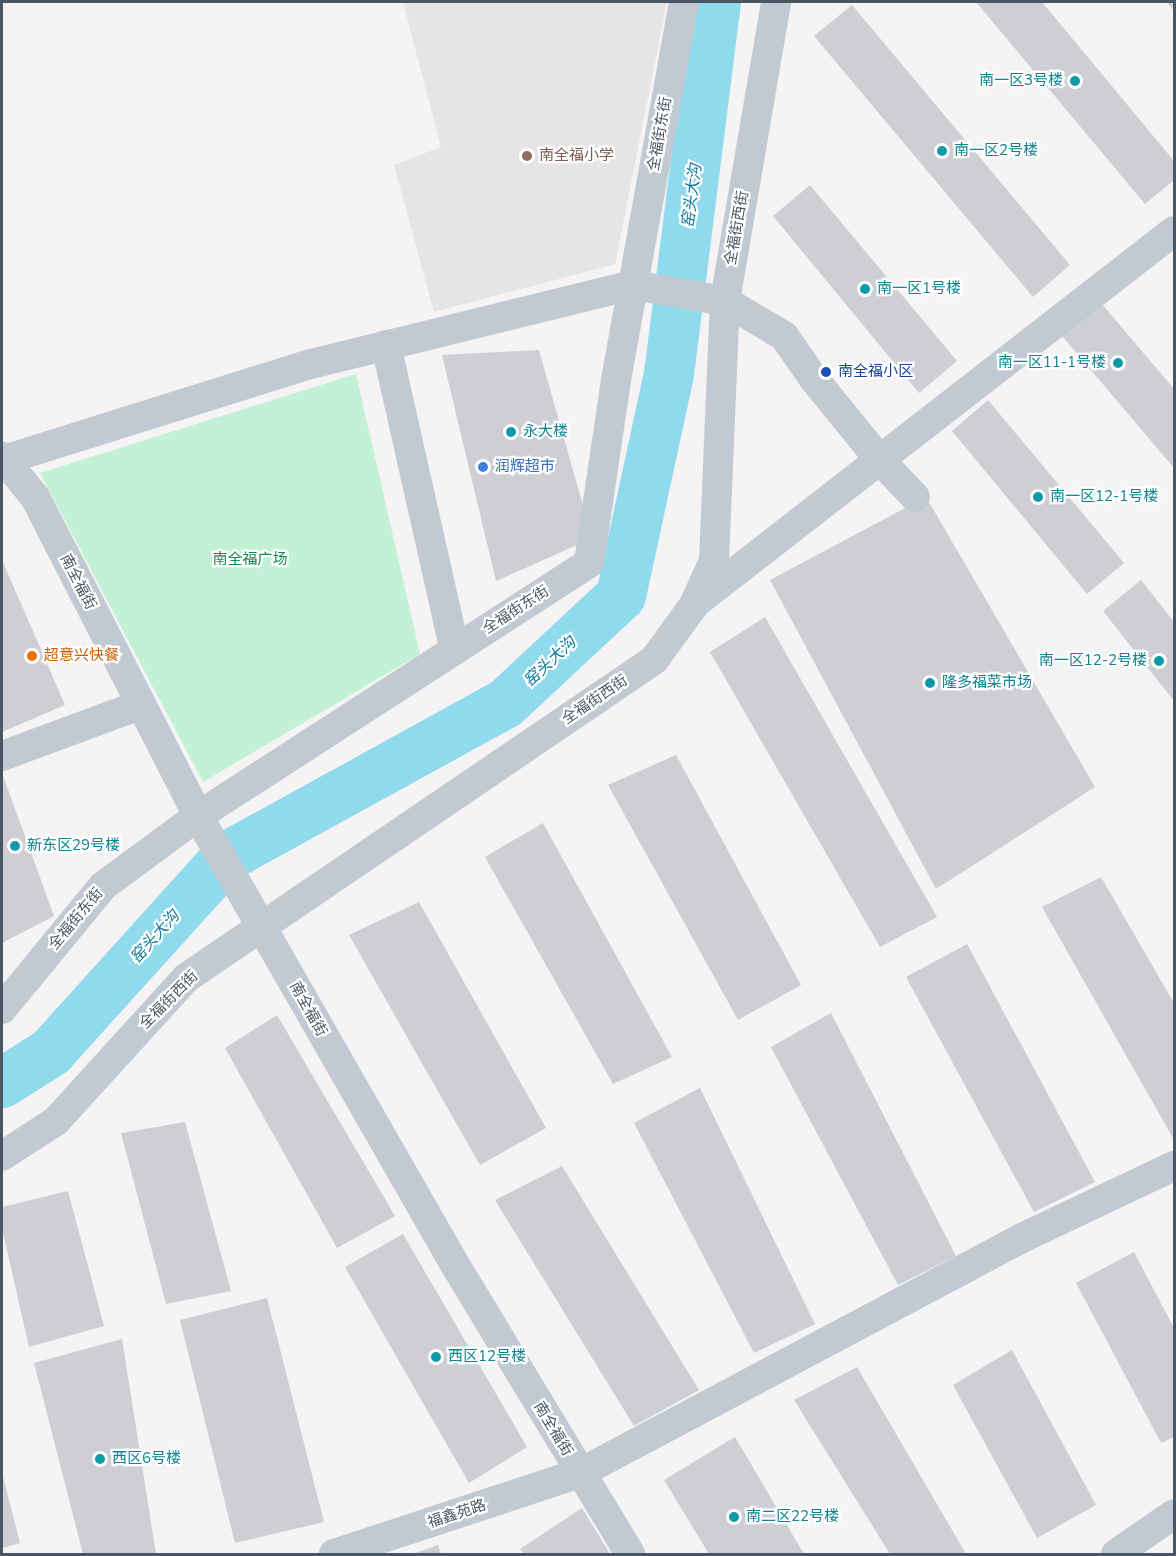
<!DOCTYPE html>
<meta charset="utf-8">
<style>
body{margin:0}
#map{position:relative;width:1176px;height:1556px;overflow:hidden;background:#f5f3f3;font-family:"Nunito Sans","Noto Sans SC",sans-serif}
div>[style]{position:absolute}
.education>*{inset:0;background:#e6e4e5}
.green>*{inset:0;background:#c3f1d5}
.river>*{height:50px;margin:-25px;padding:0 25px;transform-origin:25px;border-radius:25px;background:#90daee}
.building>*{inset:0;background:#cdcfd5}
.minor>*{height:30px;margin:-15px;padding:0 15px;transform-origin:15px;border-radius:15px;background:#c1cad2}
.dots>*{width:16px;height:16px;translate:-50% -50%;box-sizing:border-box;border:3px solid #fff;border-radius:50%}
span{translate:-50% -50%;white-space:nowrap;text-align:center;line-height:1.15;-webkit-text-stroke:4.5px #fff;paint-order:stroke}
.culture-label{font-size:15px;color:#0d838f}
.right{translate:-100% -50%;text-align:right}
.left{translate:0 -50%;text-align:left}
.street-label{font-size:15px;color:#4a5661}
.education-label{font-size:15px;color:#785e54}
.transit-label{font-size:15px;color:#164399}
.shop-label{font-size:15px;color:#366cbe}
.park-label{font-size:15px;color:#17864f}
.food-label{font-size:15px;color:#c56008}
.water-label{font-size:16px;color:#0c7c9b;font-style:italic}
.frame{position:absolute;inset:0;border:3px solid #4a5661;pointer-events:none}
</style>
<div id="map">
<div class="education">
<i style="clip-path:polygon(403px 2px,667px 2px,615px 264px,434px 312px,394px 165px,441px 147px)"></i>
</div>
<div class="green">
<i style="clip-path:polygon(356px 374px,420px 654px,203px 782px,40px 473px)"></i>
</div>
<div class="river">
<i style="left:2px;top:1083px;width:58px;rotate:-32.3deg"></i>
<i style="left:51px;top:1052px;width:264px;rotate:-47.9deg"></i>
<i style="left:228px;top:856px;width:316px;rotate:-28.8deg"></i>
<i style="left:505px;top:704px;width:158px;rotate:-43deg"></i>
<i style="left:621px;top:596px;width:227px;rotate:-77.8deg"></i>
<i style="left:669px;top:374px;width:375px;rotate:-82.8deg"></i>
</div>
<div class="building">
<i style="clip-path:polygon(976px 2px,1042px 2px,1174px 161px,1174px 180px,1145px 204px)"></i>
<i style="clip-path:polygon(1167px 2px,1174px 2px,1174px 11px)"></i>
<i style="clip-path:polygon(852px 5px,1070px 265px,1033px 297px,814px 36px)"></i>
<i style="clip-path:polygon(810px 185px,957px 361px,919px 393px,773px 216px)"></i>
<i style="clip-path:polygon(1101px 303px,1174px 389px,1174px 468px,1062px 336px)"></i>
<i style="clip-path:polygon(539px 350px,584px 509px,577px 545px,496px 581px,442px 355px)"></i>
<i style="clip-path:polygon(988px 400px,1124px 563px,1087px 594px,952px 431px)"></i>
<i style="clip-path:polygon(926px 497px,1095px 787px,936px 889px,770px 580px)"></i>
<i style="clip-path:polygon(2px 560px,65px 705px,2px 732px)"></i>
<i style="clip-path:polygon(1141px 580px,1174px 622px,1174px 701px,1103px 611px)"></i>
<i style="clip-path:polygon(765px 617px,937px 917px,880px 947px,710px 652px)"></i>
<i style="clip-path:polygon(676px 755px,801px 985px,738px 1020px,608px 785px)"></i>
<i style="clip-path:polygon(2px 773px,54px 916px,2px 943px)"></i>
<i style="clip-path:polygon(543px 823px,672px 1057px,613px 1084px,485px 857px)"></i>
<i style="clip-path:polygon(1101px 877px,1174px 1003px,1174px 1140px,1042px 907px)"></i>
<i style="clip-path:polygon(419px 902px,546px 1128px,480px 1165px,349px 935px)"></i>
<i style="clip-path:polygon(967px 944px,1095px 1182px,1034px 1212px,906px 977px)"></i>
<i style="clip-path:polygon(831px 1013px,956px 1256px,898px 1285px,771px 1047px)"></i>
<i style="clip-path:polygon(277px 1015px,395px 1216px,337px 1248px,225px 1048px)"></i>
<i style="clip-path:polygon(700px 1088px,815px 1324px,754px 1353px,634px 1123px)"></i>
<i style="clip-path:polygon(185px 1122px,231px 1291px,166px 1304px,121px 1133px)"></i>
<i style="clip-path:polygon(562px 1166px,699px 1390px,634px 1426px,495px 1200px)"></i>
<i style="clip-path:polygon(68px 1191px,104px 1326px,29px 1347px,2px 1228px,2px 1207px)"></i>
<i style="clip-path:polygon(403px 1234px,527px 1447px,469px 1483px,345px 1267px)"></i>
<i style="clip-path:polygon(1134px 1252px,1174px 1328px,1174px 1437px,1161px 1443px,1076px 1283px)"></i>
<i style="clip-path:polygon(267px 1298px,324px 1522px,235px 1543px,180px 1320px)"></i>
<i style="clip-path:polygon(122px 1339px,156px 1554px,83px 1554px,34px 1363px)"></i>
<i style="clip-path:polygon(1012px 1350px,1096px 1505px,1037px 1538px,953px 1385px)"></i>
<i style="clip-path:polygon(857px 1367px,966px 1554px,890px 1554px,794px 1400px)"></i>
<i style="clip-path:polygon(735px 1437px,804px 1554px,709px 1554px,664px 1480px)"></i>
<i style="clip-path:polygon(2px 1473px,20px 1543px,2px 1548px)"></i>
<i style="clip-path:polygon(582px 1508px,610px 1554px,524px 1554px,520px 1549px)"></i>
<i style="clip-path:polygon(438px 1545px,441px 1554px,413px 1554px)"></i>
</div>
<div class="minor">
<i style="left:386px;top:345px;width:313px;rotate:77.3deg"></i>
<i style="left:2px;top:457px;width:52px;rotate:50.5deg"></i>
<i style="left:35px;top:497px;width:358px;rotate:62.9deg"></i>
<i style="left:198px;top:816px;width:515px;rotate:60.2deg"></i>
<i style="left:454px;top:1263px;width:340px;rotate:58.8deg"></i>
<i style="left:2px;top:464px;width:4px;rotate:-63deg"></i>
<i style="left:4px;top:460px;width:322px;rotate:-17.4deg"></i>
<i style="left:311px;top:364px;width:332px;rotate:-13.8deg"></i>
<i style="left:633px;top:285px;width:93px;rotate:9.9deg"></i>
<i style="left:725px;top:301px;width:69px;rotate:30.7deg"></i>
<i style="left:784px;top:336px;width:52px;rotate:55.1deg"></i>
<i style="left:814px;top:379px;width:103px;rotate:50.9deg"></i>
<i style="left:879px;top:459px;width:52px;rotate:46.5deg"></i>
<i style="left:698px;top:601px;width:603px;rotate:-37.86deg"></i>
<i style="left:2px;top:756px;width:147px;rotate:-20.3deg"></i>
<i style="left:2px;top:1009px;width:159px;rotate:-50.6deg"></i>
<i style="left:103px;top:886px;width:118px;rotate:-36.4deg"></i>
<i style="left:198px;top:816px;width:466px;rotate:-32.9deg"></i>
<i style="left:589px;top:563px;width:185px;rotate:-81.6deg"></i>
<i style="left:616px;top:380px;width:384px;rotate:-79.8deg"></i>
<i style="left:2px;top:1156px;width:64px;rotate:-32.9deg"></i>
<i style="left:56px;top:1121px;width:193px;rotate:-47.7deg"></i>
<i style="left:186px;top:978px;width:566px;rotate:-34.2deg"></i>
<i style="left:654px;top:660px;width:68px;rotate:-54deg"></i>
<i style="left:694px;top:605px;width:48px;rotate:-65.6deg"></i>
<i style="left:714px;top:561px;width:260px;rotate:-87.6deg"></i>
<i style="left:725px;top:301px;width:303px;rotate:-80.3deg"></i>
<i style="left:334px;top:1554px;width:259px;rotate:-18.2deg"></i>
<i style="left:580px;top:1473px;width:498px;rotate:-28deg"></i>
<i style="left:1020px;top:1239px;width:170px;rotate:-25.4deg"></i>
<i style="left:1116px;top:1554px;width:70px;rotate:-34.6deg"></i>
</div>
<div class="dots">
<i style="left:1075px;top:81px;background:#0f9aa8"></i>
<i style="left:942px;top:151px;background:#0f9aa8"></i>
<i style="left:527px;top:156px;background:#8d6e63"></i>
<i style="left:865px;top:289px;background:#0f9aa8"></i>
<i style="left:1118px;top:363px;background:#0f9aa8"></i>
<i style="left:826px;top:372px;background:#1a4fb4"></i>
<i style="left:511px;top:432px;background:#0f9aa8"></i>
<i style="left:483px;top:467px;background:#3f7fe0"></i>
<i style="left:1038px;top:497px;background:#0f9aa8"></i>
<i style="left:32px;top:656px;background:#e8710a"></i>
<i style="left:1159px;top:661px;background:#0f9aa8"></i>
<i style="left:930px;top:683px;background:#0f9aa8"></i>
<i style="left:15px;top:846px;background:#0f9aa8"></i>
<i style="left:436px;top:1357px;background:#0f9aa8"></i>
<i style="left:100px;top:1459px;background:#0f9aa8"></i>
<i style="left:734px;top:1517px;background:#0f9aa8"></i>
</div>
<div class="culture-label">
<span class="right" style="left:1063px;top:81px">南一区3号楼</span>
<span class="left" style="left:954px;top:151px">南一区2号楼</span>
<span class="left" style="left:877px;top:289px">南一区1号楼</span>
<span class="right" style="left:1106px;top:363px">南一区11-1号楼</span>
<span class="left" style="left:523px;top:432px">永大楼</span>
<span class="left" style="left:1050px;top:497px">南一区12-1号楼</span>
<span class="right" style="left:1147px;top:661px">南一区12-2号楼</span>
<span class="left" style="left:942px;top:683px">隆多福菜市场</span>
<span class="left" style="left:27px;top:846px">新东区29号楼</span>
<span class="left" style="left:448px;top:1357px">西区12号楼</span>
<span class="left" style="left:112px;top:1459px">西区6号楼</span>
<span class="left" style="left:746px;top:1517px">南二区22号楼</span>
</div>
<div class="street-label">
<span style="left:660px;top:134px;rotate:-80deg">全福街东街</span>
<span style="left:737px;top:228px;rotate:-80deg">全福街西街</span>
<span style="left:78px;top:582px;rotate:63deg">南全福街</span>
<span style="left:516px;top:610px;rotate:-33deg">全福街东街</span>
<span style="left:595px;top:700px;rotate:-34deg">全福街西街</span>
<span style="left:76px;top:919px;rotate:-50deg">全福街东街</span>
<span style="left:169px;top:1000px;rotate:-45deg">全福街西街</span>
<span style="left:308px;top:1009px;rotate:61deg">南全福街</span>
<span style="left:553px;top:1429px;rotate:59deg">南全福街</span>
<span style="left:457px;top:1514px;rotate:-18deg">福鑫苑路</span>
</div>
<div class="education-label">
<span class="left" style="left:539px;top:156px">南全福小学</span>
</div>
<div class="transit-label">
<span class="left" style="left:838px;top:372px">南全福小区</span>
</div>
<div class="shop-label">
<span class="left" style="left:495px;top:467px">润辉超市</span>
</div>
<div class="park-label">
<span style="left:250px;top:560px">南全福广场</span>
</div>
<div class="food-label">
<span class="left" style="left:44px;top:656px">超意兴快餐</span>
</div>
<div class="water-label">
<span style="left:692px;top:196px;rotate:-83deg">窑头大沟</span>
<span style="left:550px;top:662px;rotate:-43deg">窑头大沟</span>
<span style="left:155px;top:937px;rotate:-48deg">窑头大沟</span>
</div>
<div class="frame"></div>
</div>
